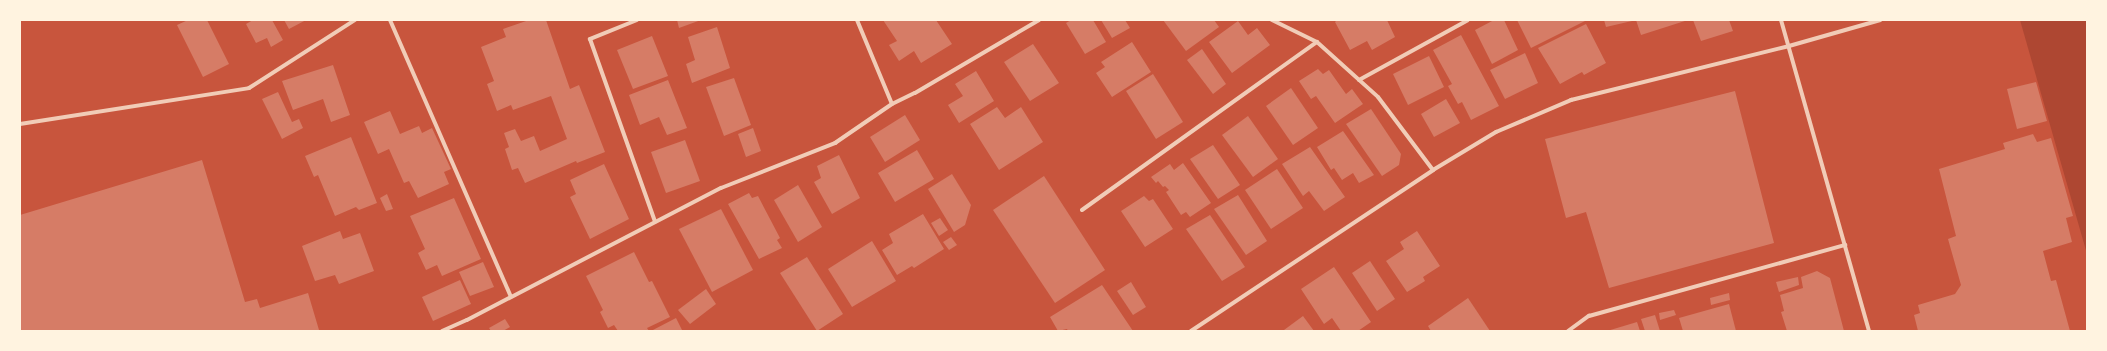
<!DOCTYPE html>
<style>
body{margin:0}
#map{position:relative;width:2107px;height:351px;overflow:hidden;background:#c8553d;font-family:"Public Sans",sans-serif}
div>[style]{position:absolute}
.green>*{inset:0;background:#ae4732}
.building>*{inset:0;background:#d67c66}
.minor>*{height:4px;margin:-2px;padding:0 2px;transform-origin:2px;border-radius:2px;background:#f1ccb7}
span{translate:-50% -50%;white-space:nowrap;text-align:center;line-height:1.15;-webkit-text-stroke:4px #fff3e0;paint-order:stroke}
.frame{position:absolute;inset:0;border:21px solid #fff3e0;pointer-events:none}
</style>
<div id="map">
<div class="green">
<i style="clip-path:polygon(2020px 20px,2087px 20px,2087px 254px)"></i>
</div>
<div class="building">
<i style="clip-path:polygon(188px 20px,207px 20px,229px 64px,203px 77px,177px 25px)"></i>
<i style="clip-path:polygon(253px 20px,272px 20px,283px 40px,271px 47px,267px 38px,256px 43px,246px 24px)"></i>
<i style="clip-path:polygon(284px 20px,306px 20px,289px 29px)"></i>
<i style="clip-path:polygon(529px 20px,546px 20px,570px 89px,579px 85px,605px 152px,577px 163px,576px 161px,525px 183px,518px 168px,512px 170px,505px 149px,509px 147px,504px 133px,515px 129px,521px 141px,534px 136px,540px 151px,567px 139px,551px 96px,513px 110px,511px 105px,497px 111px,487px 84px,494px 81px,481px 47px,506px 37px,503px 29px)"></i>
<i style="clip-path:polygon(677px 20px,701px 20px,679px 28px)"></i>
<i style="clip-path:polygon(883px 20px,936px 20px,952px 44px,921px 63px,914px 51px,899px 61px,889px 45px,897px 41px)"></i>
<i style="clip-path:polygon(1071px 20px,1093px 20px,1106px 42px,1085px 54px,1066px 23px)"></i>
<i style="clip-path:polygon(1101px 20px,1125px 20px,1130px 28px,1112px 38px)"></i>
<i style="clip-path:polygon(1163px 20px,1214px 20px,1219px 27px,1186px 51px)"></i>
<i style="clip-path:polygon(1337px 20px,1387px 20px,1395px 37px,1372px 50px,1367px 41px,1350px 50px,1335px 22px)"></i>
<i style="clip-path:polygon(1494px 20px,1504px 20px,1518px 50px,1492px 64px,1475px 30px)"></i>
<i style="clip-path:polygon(1517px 20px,1584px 20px,1585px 21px,1531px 48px)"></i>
<i style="clip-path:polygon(1604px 20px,1632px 20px,1632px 21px,1606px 27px)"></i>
<i style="clip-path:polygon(1636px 20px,1688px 20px,1641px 35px)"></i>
<i style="clip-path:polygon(1693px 20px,1729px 20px,1733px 31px,1701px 41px)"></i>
<i style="clip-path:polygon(1238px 21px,1248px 35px,1257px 28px,1270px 45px,1232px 73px,1209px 42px)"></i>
<i style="clip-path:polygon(1586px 24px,1606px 63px,1584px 75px,1582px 72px,1560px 84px,1538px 48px)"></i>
<i style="clip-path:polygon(717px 27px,730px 68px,692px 83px,686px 64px,695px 60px,688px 37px)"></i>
<i style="clip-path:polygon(1461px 35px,1499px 106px,1471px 120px,1462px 102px,1458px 104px,1448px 86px,1452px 84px,1433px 50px)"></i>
<i style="clip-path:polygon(652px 36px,668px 76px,633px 89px,617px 50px)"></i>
<i style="clip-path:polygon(1132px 42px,1151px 72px,1112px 97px,1096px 73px,1105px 67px,1101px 62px)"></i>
<i style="clip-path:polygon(1033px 44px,1059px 83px,1030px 101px,1004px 62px)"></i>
<i style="clip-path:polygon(1202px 49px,1226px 84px,1213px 94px,1187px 60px)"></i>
<i style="clip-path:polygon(1525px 53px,1538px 83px,1505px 99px,1490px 70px)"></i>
<i style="clip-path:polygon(1429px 56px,1444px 87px,1408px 105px,1393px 74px)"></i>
<i style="clip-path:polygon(333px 65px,350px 115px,331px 122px,323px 99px,293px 110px,282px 81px)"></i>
<i style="clip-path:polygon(1318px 69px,1323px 74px,1329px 70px,1346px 94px,1352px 89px,1363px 104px,1335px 123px,1316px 96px,1311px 99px,1299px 81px)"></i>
<i style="clip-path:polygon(976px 71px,994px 101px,959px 123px,948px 105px,963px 96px,955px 84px)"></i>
<i style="clip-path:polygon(1153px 74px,1183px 122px,1156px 139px,1126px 91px)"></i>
<i style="clip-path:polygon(734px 78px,751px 125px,724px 136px,706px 87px)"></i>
<i style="clip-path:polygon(668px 80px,687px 128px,667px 135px,659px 117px,640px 125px,629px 95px)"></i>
<i style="clip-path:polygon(2036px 82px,2047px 121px,2017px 129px,2007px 89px)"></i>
<i style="clip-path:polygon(1291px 88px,1318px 128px,1293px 145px,1266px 106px)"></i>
<i style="clip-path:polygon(1735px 91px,1774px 243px,1609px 288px,1586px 212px,1566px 218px,1545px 139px)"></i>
<i style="clip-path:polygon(278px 92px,292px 122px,299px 119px,303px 128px,282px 139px,262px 99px)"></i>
<i style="clip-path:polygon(1446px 99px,1460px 123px,1434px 137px,1421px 114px)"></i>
<i style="clip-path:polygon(997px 107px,1005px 118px,1021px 107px,1043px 142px,999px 170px,970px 124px)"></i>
<i style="clip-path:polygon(1371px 109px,1401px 154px,1399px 165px,1382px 176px,1346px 124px)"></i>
<i style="clip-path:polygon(390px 111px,400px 134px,419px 126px,422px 133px,432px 128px,451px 169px,444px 172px,449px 184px,418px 198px,409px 181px,404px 183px,389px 149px,378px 154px,364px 122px)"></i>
<i style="clip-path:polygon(905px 115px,920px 140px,885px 162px,870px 137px)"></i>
<i style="clip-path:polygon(1248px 116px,1278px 159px,1253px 177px,1222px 135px)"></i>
<i style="clip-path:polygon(753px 128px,761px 151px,746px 157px,738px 134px)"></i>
<i style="clip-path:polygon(1343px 131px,1374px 175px,1359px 183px,1353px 173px,1342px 180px,1334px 168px,1331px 170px,1317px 147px)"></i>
<i style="clip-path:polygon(2033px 134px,2037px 142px,2051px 138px,2073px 216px,2066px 218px,2072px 242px,2043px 251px,2051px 281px,2056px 280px,2070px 331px,1918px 331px,1914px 315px,1920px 313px,1918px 305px,1955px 294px,1961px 285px,1948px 239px,1956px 236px,1939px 169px,2005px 149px,2003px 143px)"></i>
<i style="clip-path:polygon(351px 137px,377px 203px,359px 210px,356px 207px,335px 216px,318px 175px,314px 177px,305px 156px)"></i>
<i style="clip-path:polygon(685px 140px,700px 181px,666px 193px,651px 152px)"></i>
<i style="clip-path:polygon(1213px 145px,1240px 185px,1218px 199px,1190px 159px)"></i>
<i style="clip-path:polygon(1310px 147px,1345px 197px,1324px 211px,1309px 191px,1303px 196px,1282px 164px)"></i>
<i style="clip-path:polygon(917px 150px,934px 179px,895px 202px,878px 173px)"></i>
<i style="clip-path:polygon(839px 155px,860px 198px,832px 214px,814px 182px,821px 178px,817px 166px)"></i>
<i style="clip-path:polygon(202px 160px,245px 302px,257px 299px,260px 308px,308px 293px,319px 330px,20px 331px,20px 215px)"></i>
<i style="clip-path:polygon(1183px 163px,1211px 203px,1190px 217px,1186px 212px,1181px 215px,1166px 192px,1169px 190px,1165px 186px,1163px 187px,1158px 181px,1156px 183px,1151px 177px,1170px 164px,1174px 170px)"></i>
<i style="clip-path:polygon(604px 164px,629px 219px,590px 239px,570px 197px,576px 194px,570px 180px)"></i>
<i style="clip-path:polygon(1277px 169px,1303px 208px,1271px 229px,1245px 190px)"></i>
<i style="clip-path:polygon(952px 174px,971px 205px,965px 225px,954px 232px,928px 189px)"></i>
<i style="clip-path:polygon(1044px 176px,1105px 270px,1055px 303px,993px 210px)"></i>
<i style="clip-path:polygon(798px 185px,822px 227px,798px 242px,774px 200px)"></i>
<i style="clip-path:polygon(749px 193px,752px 198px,758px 196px,780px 238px,777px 240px,782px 248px,759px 259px,728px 204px)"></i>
<i style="clip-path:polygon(387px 194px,393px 209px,386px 211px,380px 198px)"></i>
<i style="clip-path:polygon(1238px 195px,1267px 241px,1246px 255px,1214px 209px)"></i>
<i style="clip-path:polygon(1144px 196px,1149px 201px,1153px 199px,1173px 229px,1145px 247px,1121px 211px)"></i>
<i style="clip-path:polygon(454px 198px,481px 259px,442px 276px,437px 265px,426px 270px,418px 253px,425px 249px,410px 216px)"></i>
<i style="clip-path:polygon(721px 209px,753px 270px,712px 292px,679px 229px)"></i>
<i style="clip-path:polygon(923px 214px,944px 249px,914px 268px,912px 266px,897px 275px,882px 250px,893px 243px,889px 234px)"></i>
<i style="clip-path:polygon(1210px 215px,1245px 267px,1222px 281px,1186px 229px)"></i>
<i style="clip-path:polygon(940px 218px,948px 230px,939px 236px,931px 223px)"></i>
<i style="clip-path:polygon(340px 231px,343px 239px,360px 233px,374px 271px,339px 284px,335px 275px,315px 281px,302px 246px)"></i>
<i style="clip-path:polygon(1417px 231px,1440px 266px,1423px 277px,1425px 281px,1407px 292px,1386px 261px,1404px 249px,1400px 242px)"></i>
<i style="clip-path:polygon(951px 237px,957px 245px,949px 250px,943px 242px)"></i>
<i style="clip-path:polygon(872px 241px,896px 281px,852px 307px,828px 269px)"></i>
<i style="clip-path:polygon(634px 252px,649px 282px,652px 281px,670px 317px,647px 328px,649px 331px,618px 331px,614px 325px,608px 328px,600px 312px,603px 310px,586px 276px)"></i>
<i style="clip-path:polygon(807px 257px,843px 314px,817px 331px,780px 273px)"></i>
<i style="clip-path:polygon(1370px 261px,1395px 299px,1377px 311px,1352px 273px)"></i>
<i style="clip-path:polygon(483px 262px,494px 287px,470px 296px,459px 272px)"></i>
<i style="clip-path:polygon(1334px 267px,1371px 322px,1358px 331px,1341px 331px,1332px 318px,1324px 324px,1301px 289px)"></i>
<i style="clip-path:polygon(1817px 271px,1830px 278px,1844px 331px,1787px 331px,1781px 312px,1784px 311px,1780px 295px,1803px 288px,1801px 277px)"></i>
<i style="clip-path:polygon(1798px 277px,1799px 285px,1779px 292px,1776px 282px)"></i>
<i style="clip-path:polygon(460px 280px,471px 304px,433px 321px,422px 297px)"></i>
<i style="clip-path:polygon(1131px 282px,1146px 307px,1133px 315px,1117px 291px)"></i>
<i style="clip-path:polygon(1102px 285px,1133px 331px,1068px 331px,1067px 329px,1058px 331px,1050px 317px)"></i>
<i style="clip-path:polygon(706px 289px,716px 304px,690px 324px,678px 310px)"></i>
<i style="clip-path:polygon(1729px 293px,1730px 300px,1711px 305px,1710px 298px)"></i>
<i style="clip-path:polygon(1468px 298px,1490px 331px,1431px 331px,1428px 326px)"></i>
<i style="clip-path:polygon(1729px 304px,1736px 331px,1683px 331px,1679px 318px)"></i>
<i style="clip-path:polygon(1674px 310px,1676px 315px,1660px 320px,1659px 313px)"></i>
<i style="clip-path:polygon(1655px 315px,1660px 331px,1645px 331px,1641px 319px)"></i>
<i style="clip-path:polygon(1303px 316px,1314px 331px,1285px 331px,1284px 330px)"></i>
<i style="clip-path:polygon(676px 318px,682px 330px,680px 331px,651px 331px)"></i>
<i style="clip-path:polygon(505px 319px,510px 327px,503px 331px,491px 331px,489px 328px)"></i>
<i style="clip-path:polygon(1637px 322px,1640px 331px,1607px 331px)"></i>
</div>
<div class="minor">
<i style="left:390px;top:20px;width:302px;rotate:66.4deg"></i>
<i style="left:637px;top:20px;width:51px;rotate:158deg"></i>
<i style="left:590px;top:39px;width:194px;rotate:70.4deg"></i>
<i style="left:857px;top:20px;width:91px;rotate:67.4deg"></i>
<i style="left:1272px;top:20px;width:50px;rotate:26.1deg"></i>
<i style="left:1317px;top:42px;width:82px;rotate:42deg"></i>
<i style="left:1378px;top:97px;width:91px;rotate:53deg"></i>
<i style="left:1781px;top:20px;width:323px;rotate:74.2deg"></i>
<i style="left:1359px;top:80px;width:124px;rotate:-28.8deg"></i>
<i style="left:20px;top:124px;width:232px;rotate:-8.9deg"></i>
<i style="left:249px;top:88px;width:126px;rotate:-32.7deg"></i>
<i style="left:1082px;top:210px;width:289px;rotate:-35.6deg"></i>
<i style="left:442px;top:331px;width:27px;rotate:-24deg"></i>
<i style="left:467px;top:320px;width:286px;rotate:-27.5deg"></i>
<i style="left:721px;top:188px;width:123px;rotate:-21.5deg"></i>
<i style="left:835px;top:143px;width:69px;rotate:-34.4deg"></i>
<i style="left:892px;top:104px;width:25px;rotate:-26deg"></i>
<i style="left:915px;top:93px;width:144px;rotate:-30.5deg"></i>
<i style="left:1191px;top:331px;width:291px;rotate:-33.6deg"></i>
<i style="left:1433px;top:170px;width:74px;rotate:-31.1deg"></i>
<i style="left:1496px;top:132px;width:82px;rotate:-23.1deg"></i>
<i style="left:1571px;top:100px;width:225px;rotate:-13.9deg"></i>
<i style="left:1789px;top:46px;width:95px;rotate:-15.9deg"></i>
<i style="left:1568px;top:331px;width:26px;rotate:-36deg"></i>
<i style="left:1589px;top:316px;width:266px;rotate:-15.5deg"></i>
</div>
<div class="frame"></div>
</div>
